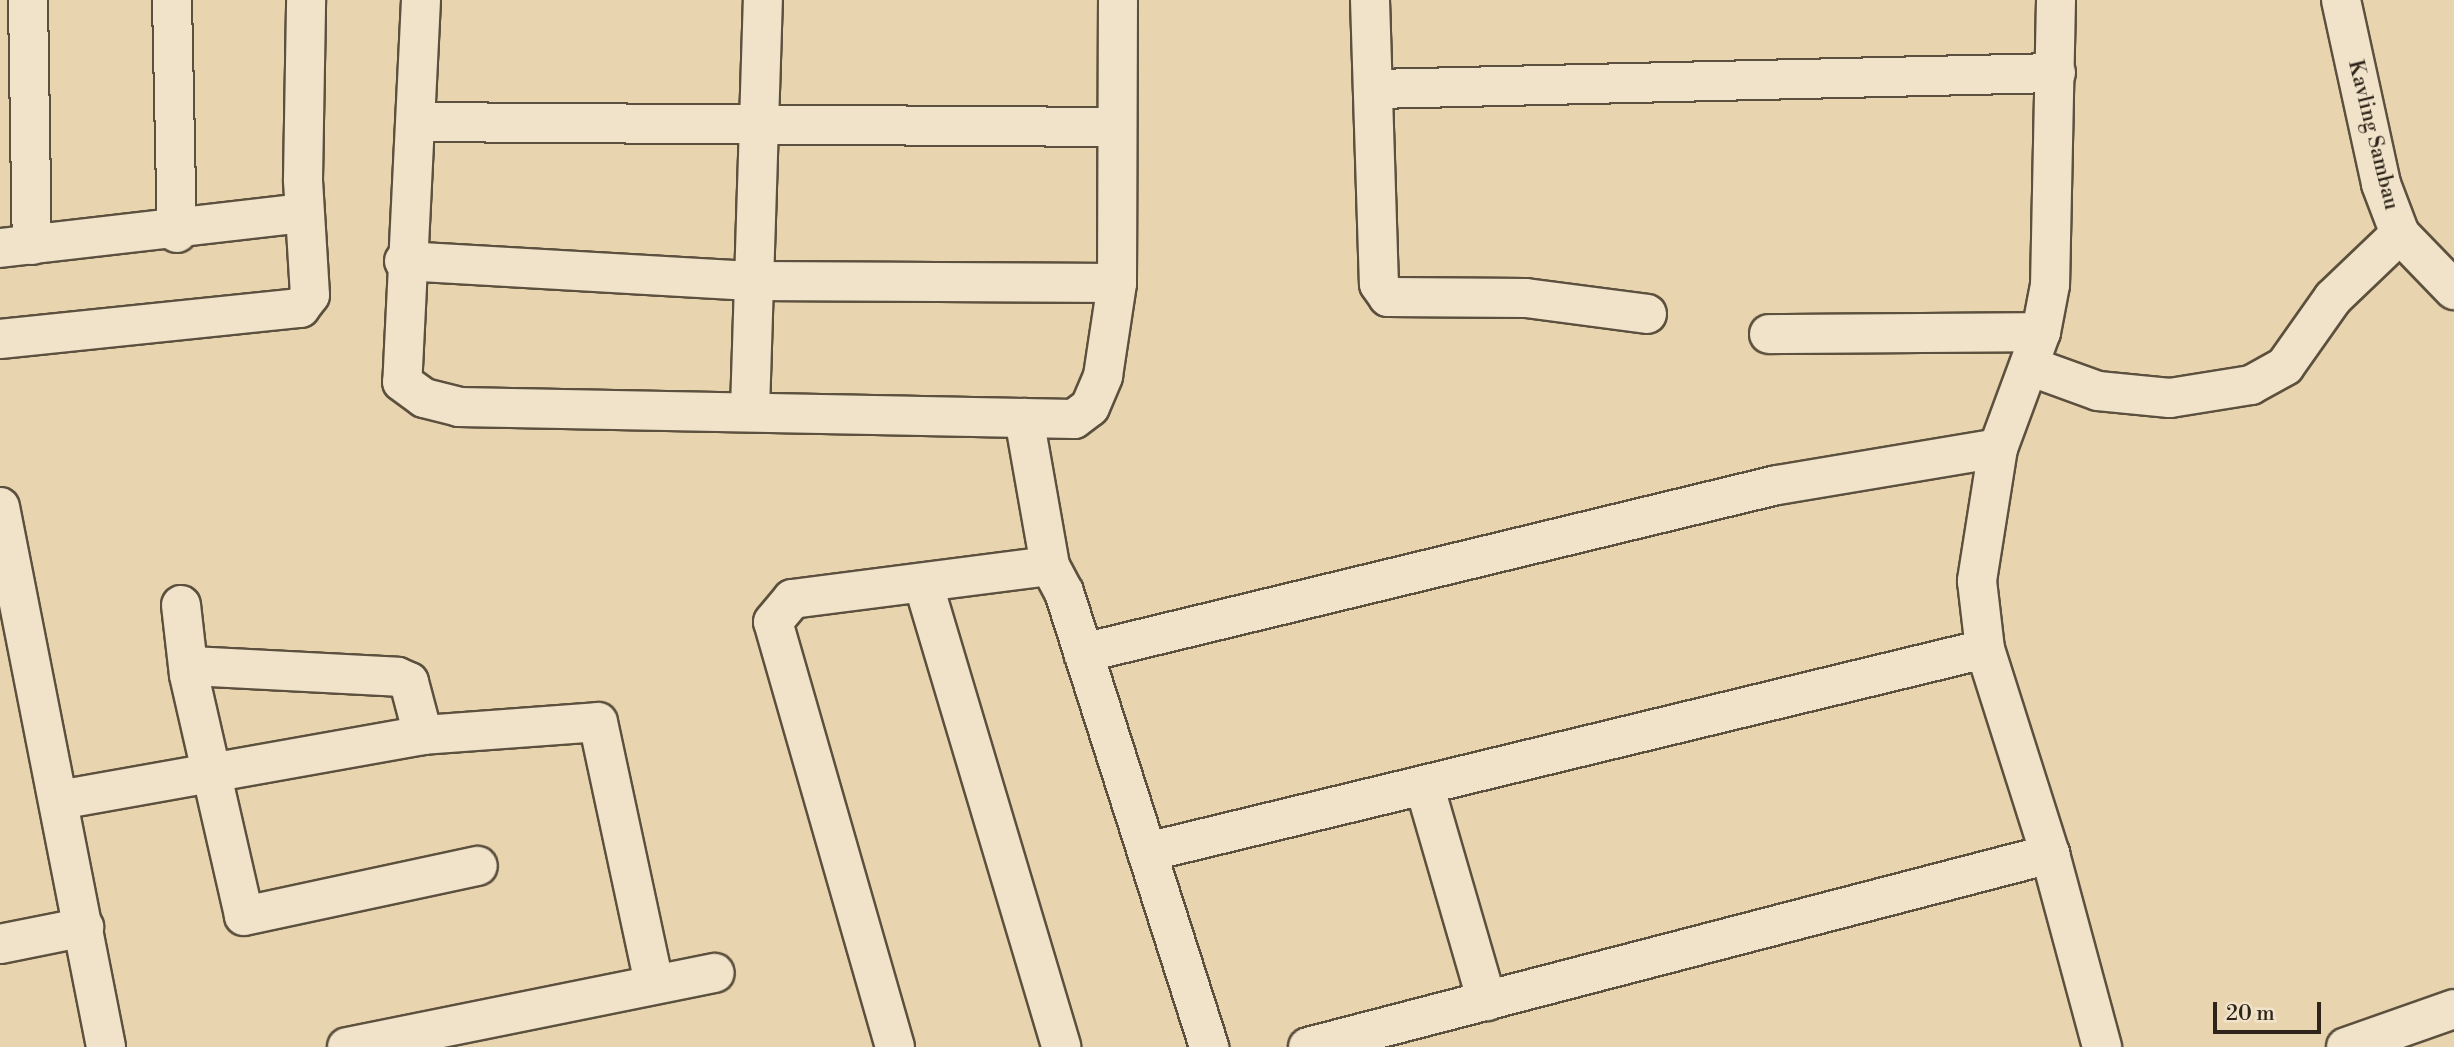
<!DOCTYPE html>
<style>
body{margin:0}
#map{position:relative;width:2454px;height:1047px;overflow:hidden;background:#e8d4ae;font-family:"Libre Bodoni",serif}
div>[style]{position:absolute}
.roads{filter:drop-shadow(2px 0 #5c503e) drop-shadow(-2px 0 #5c503e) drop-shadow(0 2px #5c503e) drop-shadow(0 -2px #5c503e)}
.minor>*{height:38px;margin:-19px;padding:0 19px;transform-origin:19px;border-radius:19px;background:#f0e3ca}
span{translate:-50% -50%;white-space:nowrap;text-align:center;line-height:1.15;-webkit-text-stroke:5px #f0e3ca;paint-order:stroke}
.street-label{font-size:21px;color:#2e2419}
.scale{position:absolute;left:2213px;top:1002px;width:108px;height:32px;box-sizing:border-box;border:4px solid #2e2419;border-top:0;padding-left:9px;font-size:21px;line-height:24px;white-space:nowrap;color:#2e2419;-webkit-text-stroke:5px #f0e3ca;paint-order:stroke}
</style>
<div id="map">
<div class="roads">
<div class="minor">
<i style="left:28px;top:0;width:245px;rotate:89.1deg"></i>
<i style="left:172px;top:0;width:233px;rotate:88.8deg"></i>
<i style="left:421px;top:0;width:382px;rotate:92.8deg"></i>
<i style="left:402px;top:382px;width:27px;rotate:36deg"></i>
<i style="left:424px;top:398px;width:36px;rotate:14deg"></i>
<i style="left:459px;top:407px;width:615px;rotate:1.12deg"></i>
<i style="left:1074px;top:419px;width:20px;rotate:-37deg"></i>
<i style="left:1090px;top:407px;width:34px;rotate:-67deg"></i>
<i style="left:1103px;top:376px;width:94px;rotate:-81.4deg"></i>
<i style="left:1117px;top:283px;width:283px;rotate:-89.8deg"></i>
<i style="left:1370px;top:0;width:284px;rotate:88.2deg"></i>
<i style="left:1379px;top:284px;width:16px;rotate:55deg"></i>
<i style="left:1388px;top:297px;width:138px;rotate:0.4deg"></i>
<i style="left:1526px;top:298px;width:122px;rotate:7.5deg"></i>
<i style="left:2056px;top:0;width:285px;rotate:91.2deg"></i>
<i style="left:2050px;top:285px;width:48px;rotate:100.8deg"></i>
<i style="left:2041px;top:332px;width:124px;rotate:110.3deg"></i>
<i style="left:1998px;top:448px;width:135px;rotate:99deg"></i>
<i style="left:1977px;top:581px;width:68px;rotate:83.3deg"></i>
<i style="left:1985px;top:649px;width:215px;rotate:72.4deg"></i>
<i style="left:2050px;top:854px;width:200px;rotate:74.9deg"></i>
<i style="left:2341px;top:0;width:188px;rotate:77.7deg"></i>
<i style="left:2381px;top:184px;width:53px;rotate:69.2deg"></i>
<i style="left:2400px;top:234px;width:78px;rotate:46deg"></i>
<i style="left:1376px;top:89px;width:680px;rotate:-1.35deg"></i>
<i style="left:416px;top:122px;width:699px;rotate:0.41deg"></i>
<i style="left:0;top:248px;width:306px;rotate:-6.6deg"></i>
<i style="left:404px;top:261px;width:352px;rotate:3.3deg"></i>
<i style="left:755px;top:281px;width:362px;rotate:0.3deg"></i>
<i style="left:1769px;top:334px;width:272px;rotate:-0.4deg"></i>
<i style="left:0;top:339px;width:302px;rotate:-5.9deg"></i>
<i style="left:300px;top:308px;width:16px;rotate:-52deg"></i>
<i style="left:310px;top:295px;width:116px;rotate:-93.5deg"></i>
<i style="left:303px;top:179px;width:179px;rotate:-89deg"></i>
<i style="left:2029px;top:366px;width:73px;rotate:19.9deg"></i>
<i style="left:2098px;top:391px;width:72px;rotate:5.6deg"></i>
<i style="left:2170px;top:398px;width:82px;rotate:-9.1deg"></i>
<i style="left:2251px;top:385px;width:39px;rotate:-29deg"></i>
<i style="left:2285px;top:366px;width:83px;rotate:-54.8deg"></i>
<i style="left:2333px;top:298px;width:93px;rotate:-43.7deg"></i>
<i style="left:750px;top:410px;width:410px;rotate:-88.2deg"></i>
<i style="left:1024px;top:418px;width:150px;rotate:80deg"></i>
<i style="left:0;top:507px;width:550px;rotate:78.89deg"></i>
<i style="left:924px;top:586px;width:481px;rotate:73.4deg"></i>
<i style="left:181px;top:605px;width:70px;rotate:83.5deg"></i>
<i style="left:189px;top:675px;width:247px;rotate:77.1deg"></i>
<i style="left:244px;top:916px;width:239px;rotate:-12.1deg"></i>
<i style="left:1083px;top:653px;width:714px;rotate:-13.61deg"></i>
<i style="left:1777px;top:485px;width:224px;rotate:-9.5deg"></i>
<i style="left:191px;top:666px;width:207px;rotate:3deg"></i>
<i style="left:398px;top:677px;width:12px;rotate:24deg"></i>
<i style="left:409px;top:682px;width:55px;rotate:75.2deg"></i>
<i style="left:1425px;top:788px;width:222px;rotate:73.8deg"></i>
<i style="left:59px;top:800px;width:370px;rotate:-10.1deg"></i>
<i style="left:423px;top:735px;width:175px;rotate:-4.2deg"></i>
<i style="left:598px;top:722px;width:268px;rotate:77.9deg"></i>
<i style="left:1147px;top:852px;width:862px;rotate:-13.62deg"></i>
<i style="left:0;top:944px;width:86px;rotate:-11.4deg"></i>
<i style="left:347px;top:1047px;width:375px;rotate:-11.4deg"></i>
<i style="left:895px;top:1047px;width:442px;rotate:-106deg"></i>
<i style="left:773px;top:622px;width:30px;rotate:-50deg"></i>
<i style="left:792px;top:599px;width:260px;rotate:-7.3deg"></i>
<i style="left:1050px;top:566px;width:30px;rotate:62deg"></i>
<i style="left:1064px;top:592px;width:478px;rotate:72.3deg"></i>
<i style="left:1308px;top:1047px;width:767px;rotate:-14.58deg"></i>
<i style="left:2346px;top:1047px;width:114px;rotate:-19.4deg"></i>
</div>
</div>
<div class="street-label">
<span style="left:2373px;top:135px;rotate:76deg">Kavling Sambau</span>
</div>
<div class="scale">20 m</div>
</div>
